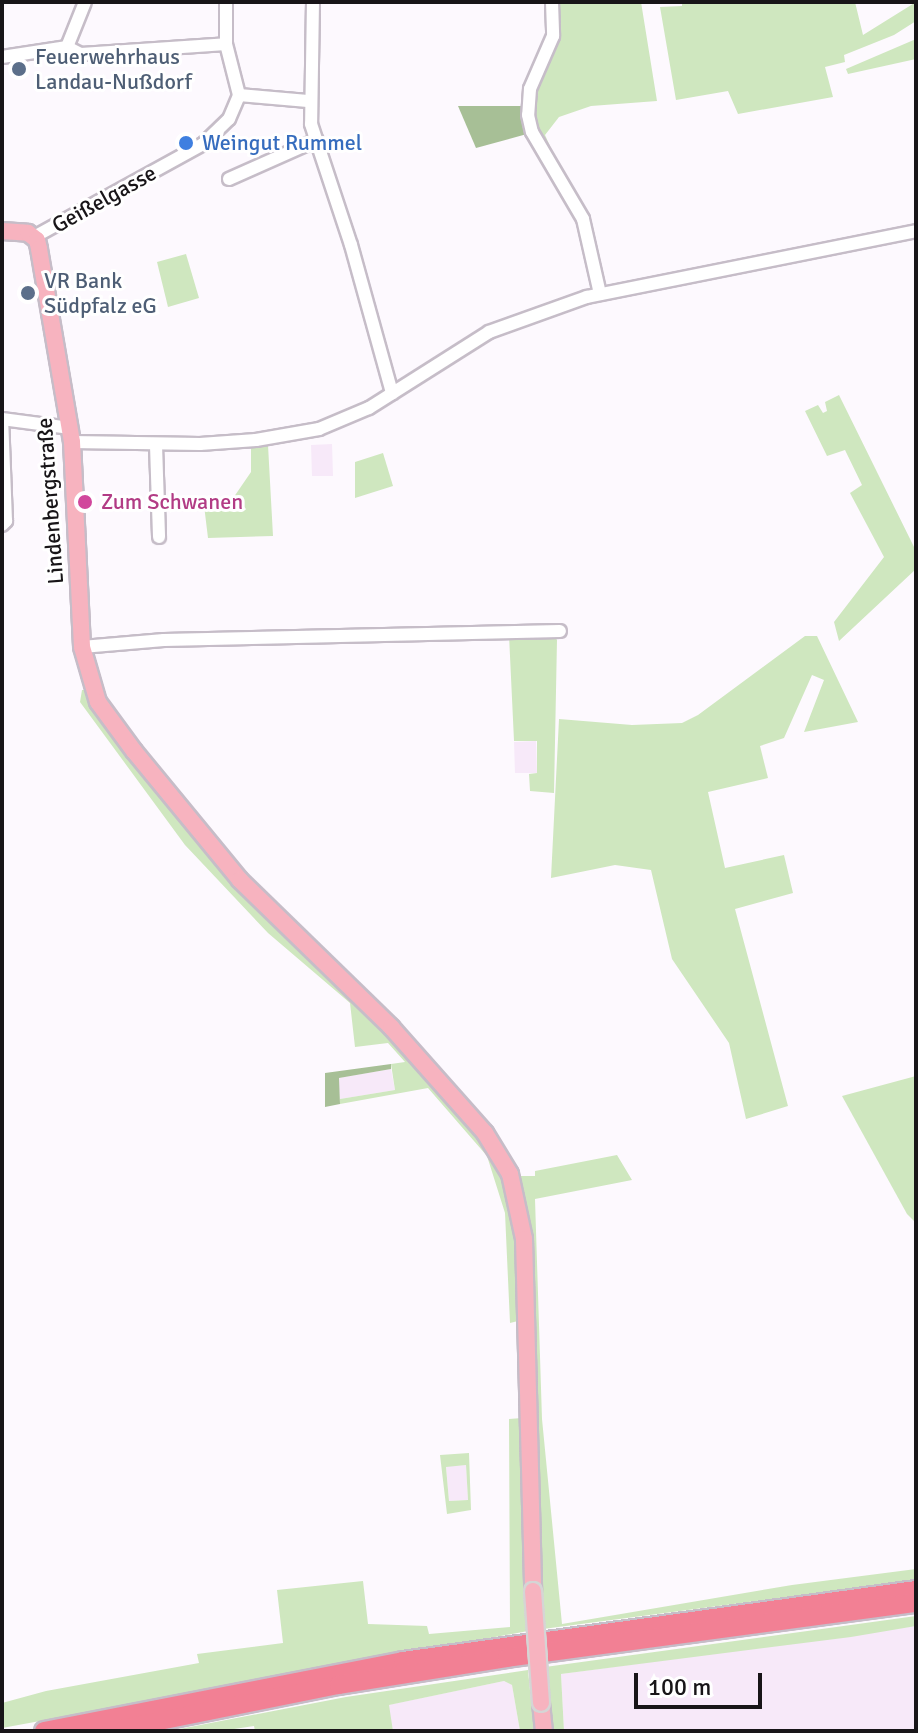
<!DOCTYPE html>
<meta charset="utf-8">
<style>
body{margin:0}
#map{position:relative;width:918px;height:1733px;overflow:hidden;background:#fdf9fe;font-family:Signika,sans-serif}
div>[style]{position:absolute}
.built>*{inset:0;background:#f7e9f9}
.green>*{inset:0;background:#cfe7bf}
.forest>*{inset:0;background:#a7bf96}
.roads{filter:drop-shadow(2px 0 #c6bdc8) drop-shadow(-2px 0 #c6bdc8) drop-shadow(0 2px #c6bdc8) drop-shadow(0 -2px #c6bdc8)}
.minor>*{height:12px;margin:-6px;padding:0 6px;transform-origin:6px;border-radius:6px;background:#fff}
.major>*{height:16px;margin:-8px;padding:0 8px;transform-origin:8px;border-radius:8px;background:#f7b3bf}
.highway>*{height:18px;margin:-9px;padding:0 9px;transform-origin:9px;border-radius:9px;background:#f28094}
.bridges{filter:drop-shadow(2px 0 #d5d5d5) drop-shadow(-2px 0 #d5d5d5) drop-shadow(0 2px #d5d5d5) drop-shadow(0 -2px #d5d5d5)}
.major-bridge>*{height:16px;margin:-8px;padding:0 8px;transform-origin:8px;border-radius:8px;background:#f7b3bf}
.dots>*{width:22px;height:22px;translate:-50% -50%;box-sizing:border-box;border:4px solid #fff;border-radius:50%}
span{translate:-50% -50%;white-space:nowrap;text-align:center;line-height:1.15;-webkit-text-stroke:6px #fff;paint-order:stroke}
.service-label{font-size:22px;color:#4e5e75}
.left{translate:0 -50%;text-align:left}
.shop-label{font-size:22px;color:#366cbe}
.street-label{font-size:22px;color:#181518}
.hotel-label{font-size:22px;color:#b23c85}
.frame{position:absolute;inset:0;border:4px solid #181518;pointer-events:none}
.scale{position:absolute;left:634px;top:1673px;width:128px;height:36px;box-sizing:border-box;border:4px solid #181518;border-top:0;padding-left:10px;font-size:24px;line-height:28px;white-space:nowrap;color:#181518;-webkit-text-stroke:6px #fff;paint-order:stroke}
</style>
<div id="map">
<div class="built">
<i style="clip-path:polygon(332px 444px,333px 476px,312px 476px,311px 445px)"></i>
<i style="clip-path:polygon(536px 741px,537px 773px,515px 773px,514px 742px)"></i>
<i style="clip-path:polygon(391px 1069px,395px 1090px,340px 1099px,338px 1078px)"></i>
<i style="clip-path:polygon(466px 1465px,468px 1500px,449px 1501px,446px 1466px)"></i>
<i style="clip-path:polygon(916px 1626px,916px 1731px,564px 1731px,561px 1674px)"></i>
<i style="clip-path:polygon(504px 1681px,512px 1685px,520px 1731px,393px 1731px,388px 1705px)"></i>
</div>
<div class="green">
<i style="clip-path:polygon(552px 2px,641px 2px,657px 101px,591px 106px,559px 117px,545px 135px,563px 175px,535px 130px,532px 94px,554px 52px)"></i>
<i style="clip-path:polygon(682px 2px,855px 2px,863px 35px,916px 2px,916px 21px,894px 35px,844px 55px,845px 62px,825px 67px,833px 97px,738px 114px,728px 91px,676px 100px,660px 7px,682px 6px)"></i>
<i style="clip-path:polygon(916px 39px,916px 59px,848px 74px,846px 69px)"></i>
<i style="clip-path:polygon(186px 254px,199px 298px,168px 307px,157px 262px)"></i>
<i style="clip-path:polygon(839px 395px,916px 551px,916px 569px,839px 641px,834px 622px,884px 557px,850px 493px,862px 485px,845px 450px,827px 456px,805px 411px,818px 405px,823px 413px,827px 411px,825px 402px)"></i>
<i style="clip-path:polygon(251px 445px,268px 445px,273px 536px,208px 538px,203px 497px,227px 507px,251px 472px)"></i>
<i style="clip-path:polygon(383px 453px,393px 486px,355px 498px,355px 462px)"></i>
<i style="clip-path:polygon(553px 634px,557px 640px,554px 793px,530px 791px,529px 774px,537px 773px,537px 741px,514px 741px,509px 635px)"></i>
<i style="clip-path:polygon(805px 636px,817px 636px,858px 722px,804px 732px,824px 680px,812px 675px,784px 738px,760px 746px,768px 778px,708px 792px,725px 868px,784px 855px,793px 893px,735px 909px,788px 1106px,746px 1119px,729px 1043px,672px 959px,651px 870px,615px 865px,551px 878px,559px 719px,632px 725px,682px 723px,698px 715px)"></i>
<i style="clip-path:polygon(82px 690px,87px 690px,136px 763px,423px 1069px,498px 1160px,517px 1220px,523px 1405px,519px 1405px,518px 1321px,510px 1323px,505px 1213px,487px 1156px,428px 1088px,340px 1104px,340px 1099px,395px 1090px,391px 1064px,405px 1062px,388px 1043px,355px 1047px,350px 1003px,268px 933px,185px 845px,80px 702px)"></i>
<i style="clip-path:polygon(916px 1076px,916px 1223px,907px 1214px,842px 1096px)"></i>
<i style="clip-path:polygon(617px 1155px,632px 1180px,535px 1199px,542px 1419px,562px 1624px,792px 1585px,916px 1569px,916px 1580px,543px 1629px,518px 1181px,520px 1176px,535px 1176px,535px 1171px)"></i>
<i style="clip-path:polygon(522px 1418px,528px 1631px,2px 1728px,2px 1703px,46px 1691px,199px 1663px,197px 1654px,283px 1643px,277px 1590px,363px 1581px,368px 1624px,427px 1626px,429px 1634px,510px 1627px,509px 1419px)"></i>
<i style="clip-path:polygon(evenodd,469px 1453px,471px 1510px,447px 1514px,440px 1455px,469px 1453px,466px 1465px,468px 1500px,449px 1501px,446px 1467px,466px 1465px)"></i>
<i style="clip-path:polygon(916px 1616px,916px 1626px,851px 1637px,561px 1674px,564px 1731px,551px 1731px,545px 1667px)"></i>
<i style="clip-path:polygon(528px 1670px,534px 1731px,520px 1731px,512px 1685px,504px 1681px,389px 1705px,393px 1731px,255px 1731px,254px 1726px,221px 1731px,169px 1731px,346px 1697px)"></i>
</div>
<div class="forest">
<i style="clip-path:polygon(458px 106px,521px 106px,527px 134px,476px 148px)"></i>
<i style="clip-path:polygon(391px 1064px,391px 1069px,339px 1078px,340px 1104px,325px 1107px,325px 1073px)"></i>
</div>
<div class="roads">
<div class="minor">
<i style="left:313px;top:2px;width:122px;rotate:90.9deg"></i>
<i style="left:311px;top:124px;width:127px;rotate:71.7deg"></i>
<i style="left:351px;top:245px;width:154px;rotate:74.5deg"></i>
<i style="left:552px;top:2px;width:34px;rotate:88deg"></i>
<i style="left:553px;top:36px;width:58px;rotate:113.5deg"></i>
<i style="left:530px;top:89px;width:26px;rotate:94deg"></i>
<i style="left:528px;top:115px;width:17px;rotate:77deg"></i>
<i style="left:532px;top:132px;width:101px;rotate:59.6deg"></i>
<i style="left:583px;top:219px;width:77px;rotate:77.2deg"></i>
<i style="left:67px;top:47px;width:16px;rotate:27deg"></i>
<i style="left:81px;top:54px;width:145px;rotate:-3.9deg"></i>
<i style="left:2px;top:57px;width:66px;rotate:-8.7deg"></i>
<i style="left:67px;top:47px;width:48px;rotate:-68.2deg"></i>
<i style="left:239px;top:95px;width:69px;rotate:5deg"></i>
<i style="left:229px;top:179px;width:96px;rotate:-23.9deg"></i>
<i style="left:34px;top:237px;width:193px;rotate:-28.8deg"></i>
<i style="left:203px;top:144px;width:36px;rotate:-44deg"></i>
<i style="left:229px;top:119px;width:26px;rotate:-67deg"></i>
<i style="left:239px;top:95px;width:53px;rotate:-104.3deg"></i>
<i style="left:226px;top:44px;width:42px;rotate:-90deg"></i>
<i style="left:2px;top:419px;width:69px;rotate:7.5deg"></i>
<i style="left:72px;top:442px;width:128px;rotate:0.9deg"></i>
<i style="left:200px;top:444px;width:56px;rotate:-4.1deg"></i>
<i style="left:256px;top:440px;width:64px;rotate:-9.9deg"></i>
<i style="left:319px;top:429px;width:54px;rotate:-22.8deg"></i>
<i style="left:369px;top:408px;width:142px;rotate:-32.3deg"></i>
<i style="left:489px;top:332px;width:104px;rotate:-19.7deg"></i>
<i style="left:587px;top:297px;width:336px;rotate:-11.3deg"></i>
<i style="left:156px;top:445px;width:92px;rotate:88.1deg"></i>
<i style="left:2px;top:525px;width:6px;rotate:-45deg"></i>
<i style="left:6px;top:521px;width:102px;rotate:-92.2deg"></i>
<i style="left:82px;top:647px;width:82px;rotate:-4.9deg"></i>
<i style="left:164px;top:640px;width:396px;rotate:-1.3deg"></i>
</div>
<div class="major">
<i style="left:2px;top:231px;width:26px;rotate:4deg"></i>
<i style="left:28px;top:233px;width:11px;rotate:38deg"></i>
<i style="left:37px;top:240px;width:9px;rotate:77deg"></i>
<i style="left:39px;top:249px;width:196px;rotate:80.3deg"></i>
<i style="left:72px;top:442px;width:205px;rotate:87.2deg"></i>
<i style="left:82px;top:647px;width:57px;rotate:73.8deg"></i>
<i style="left:98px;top:702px;width:61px;rotate:53.7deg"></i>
<i style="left:134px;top:751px;width:167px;rotate:50.6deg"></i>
<i style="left:240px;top:880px;width:211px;rotate:44.2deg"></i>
<i style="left:391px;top:1027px;width:142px;rotate:48.4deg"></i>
<i style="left:485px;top:1133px;width:48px;rotate:58.6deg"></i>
<i style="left:510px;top:1174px;width:66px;rotate:77.8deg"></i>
<i style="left:524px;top:1239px;width:352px;rotate:88.5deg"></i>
<i style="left:541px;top:1703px;width:28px;rotate:84deg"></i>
</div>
<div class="highway">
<i style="left:44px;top:1731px;width:366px;rotate:-11deg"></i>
<i style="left:403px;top:1661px;width:518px;rotate:-7.88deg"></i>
<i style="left:110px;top:1731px;width:234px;rotate:-11.4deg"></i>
<i style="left:339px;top:1685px;width:170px;rotate:-9.1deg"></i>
<i style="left:507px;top:1658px;width:413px;rotate:-7.7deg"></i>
</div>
</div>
<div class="bridges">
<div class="major-bridge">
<i style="left:533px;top:1591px;width:112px;rotate:85.9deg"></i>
</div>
</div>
<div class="dots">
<i style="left:19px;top:69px;background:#5c6f8a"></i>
<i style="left:186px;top:143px;background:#3f7fe0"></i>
<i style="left:28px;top:293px;background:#5c6f8a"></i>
<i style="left:85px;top:502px;background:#d1479c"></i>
</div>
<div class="service-label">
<span class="left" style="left:35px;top:69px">Feuerwehrhaus<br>Landau-Nußdorf</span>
<span class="left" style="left:44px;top:293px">VR Bank<br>Südpfalz eG</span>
</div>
<div class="shop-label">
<span class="left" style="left:202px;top:143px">Weingut Rummel</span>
</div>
<div class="street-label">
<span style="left:104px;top:199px;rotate:-29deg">Geißelgasse</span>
<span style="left:50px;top:501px;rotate:-94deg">Lindenbergstraße</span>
</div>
<div class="hotel-label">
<span class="left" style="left:101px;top:502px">Zum Schwanen</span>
</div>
<div class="frame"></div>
<div class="scale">100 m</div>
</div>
